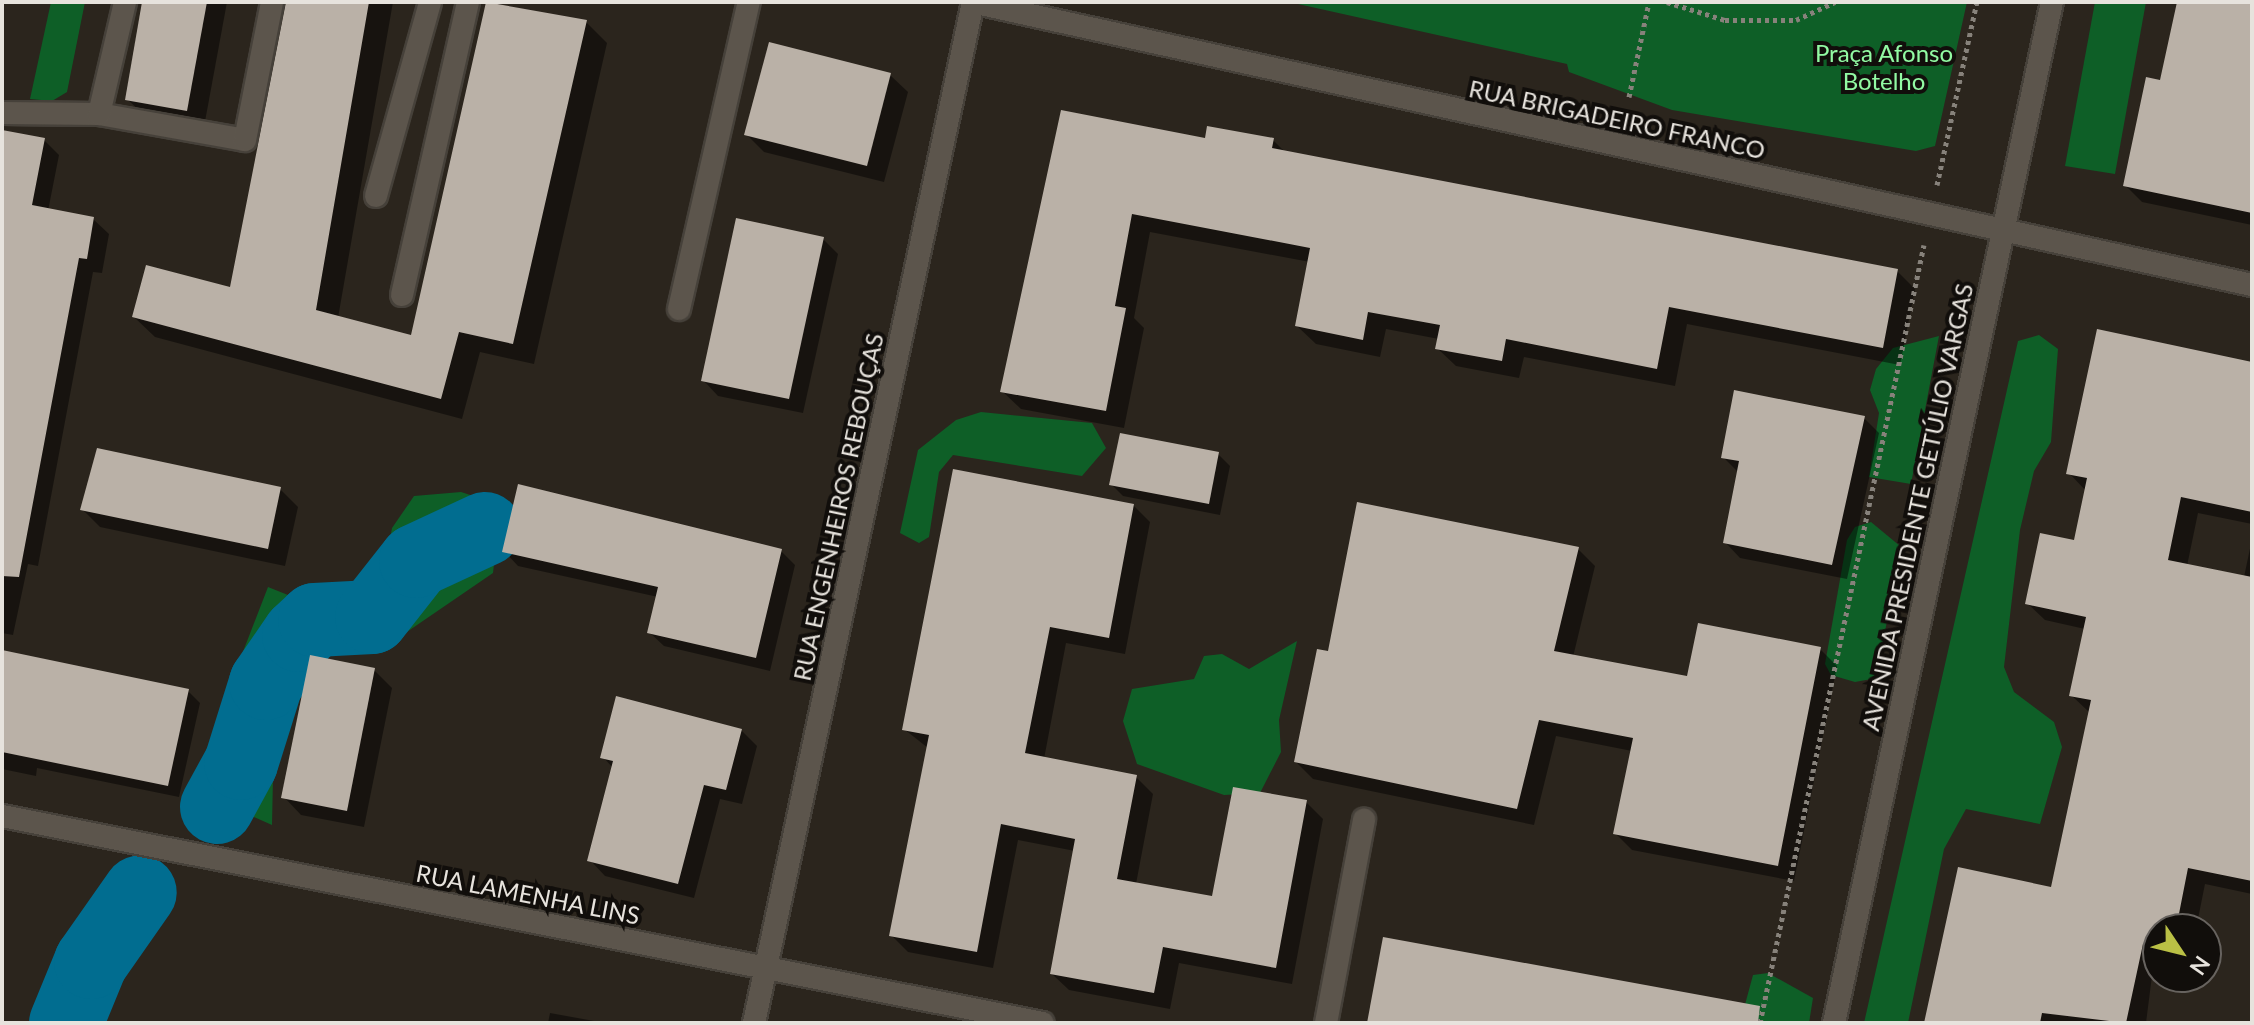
<!DOCTYPE html>
<meta charset="utf-8">
<style>
body{margin:0}
#map{position:relative;width:2254px;height:1025px;overflow:hidden;background:#2b251d;font-family:Lato,sans-serif}
div>[style]{position:absolute}
.green>*{inset:0;background:#0e5f27}
.shadow>*{inset:0;background:#0007}
.river>*{height:74px;margin:-37px;padding:0 37px;transform-origin:37px;border-radius:37px;background:#016d90}
.building>*{inset:0;background:#bab1a7}
.path>*{height:5px;margin-top:-2.5px;transform-origin:0;background:repeating-linear-gradient(90deg,#87827b 0 4px,transparent 0 8px)}
.roads{filter:drop-shadow(2px 0 #46413a) drop-shadow(-2px 0 #46413a) drop-shadow(0 2px #46413a) drop-shadow(0 -2px #46413a)}
.service>*{height:22px;margin:-11px;padding:0 11px;transform-origin:11px;border-radius:11px;background:#5c554c}
.secondary>*{height:22px;margin:-11px;padding:0 11px;transform-origin:11px;border-radius:11px;background:#5c554c}
span{translate:-50% -50%;white-space:nowrap;text-align:center;line-height:1.15;-webkit-text-stroke:8px #110e0b;paint-order:stroke}
.park-label{font-size:24px;color:#92faa3}
.street-label{font-size:24px;color:#e7e3dd}
.frame{position:absolute;inset:0;border:4px solid #e7e3dd;pointer-events:none}
.north{position:absolute;left:2142px;top:913px;width:80px;height:80px;box-sizing:border-box;background:#110e0b;border:2px solid #67635f;border-radius:50%;rotate:125deg;font-size:22px;font-weight:700;line-height:32px;text-align:center;color:#e7e3dd}
.north::after{content:'';display:block;margin:auto;width:28px;height:36px;background:#bac045;clip-path:polygon(50% 0,100% 100%,50% 72%,0 100%)}
</style>
<div id="map">
<div class="green">
<i style="clip-path:polygon(51px 2px,85px 2px,67px 92px,52px 101px,30px 99px)"></i>
<i style="clip-path:polygon(1289px 2px,1967px 2px,1935px 146px,1916px 151px,1672px 110px,1569px 72px,1567px 64px)"></i>
<i style="clip-path:polygon(2095px 2px,2146px 2px,2115px 174px,2065px 166px)"></i>
<i style="clip-path:polygon(2039px 335px,2058px 349px,2051px 442px,2034px 471px,2020px 530px,2004px 667px,2014px 692px,2054px 722px,2062px 747px,2040px 824px,1966px 809px,1944px 849px,1908px 1023px,1864px 1023px,2018px 341px)"></i>
<i style="clip-path:polygon(1939px 336px,1911px 484px,1869px 477px,1879px 413px,1870px 390px,1876px 369px,1893px 348px)"></i>
<i style="clip-path:polygon(981px 412px,1092px 423px,1106px 448px,1082px 476px,953px 455px,939px 472px,929px 537px,919px 543px,900px 533px,918px 450px,956px 420px)"></i>
<i style="clip-path:polygon(461px 492px,501px 505px,493px 573px,382px 649px,311px 647px,256px 753px,273px 778px,272px 825px,202px 794px,232px 680px,268px 587px,308px 603px,339px 598px,384px 571px,392px 528px,414px 496px)"></i>
<i style="clip-path:polygon(1871px 522px,1900px 546px,1877px 678px,1855px 682px,1831px 675px,1825px 664px,1847px 540px,1855px 527px)"></i>
<i style="clip-path:polygon(1297px 641px,1279px 720px,1281px 752px,1260px 793px,1224px 795px,1137px 764px,1123px 721px,1132px 689px,1194px 679px,1204px 656px,1222px 654px,1249px 669px)"></i>
<i style="clip-path:polygon(1768px 973px,1813px 998px,1809px 1023px,1740px 1023px,1753px 975px)"></i>
</div>
<div class="shadow">
<i style="clip-path:polygon(144px 2px,227px 2px,204px 127px,145px 116px,127px 99px)"></i>
<i style="clip-path:polygon(288px 2px,393px 2px,338px 318px,412px 338px,488px 2px,586px 22px,607px 43px,534px 364px,480px 352px,462px 419px,155px 337px,134px 317px,232px 290px)"></i>
<i style="clip-path:polygon(2180px 2px,2252px 2px,2252px 225px,2142px 202px,2125px 185px,2162px 82px)"></i>
<i style="clip-path:polygon(890px 75px,908px 92px,884px 182px,764px 152px,747px 135px)"></i>
<i style="clip-path:polygon(1063px 113px,1207px 140px,1273px 140px,1286px 153px,1897px 271px,1915px 289px,1900px 365px,1687px 324px,1675px 386px,1524px 357px,1519px 378px,1456px 366px,1437px 348px,1439px 339px,1386px 329px,1380px 357px,1316px 344px,1297px 326px,1310px 262px,1150px 232px,1134px 318px,1144px 328px,1124px 428px,1021px 409px,1002px 391px)"></i>
<i style="clip-path:polygon(2px 132px,44px 140px,59px 155px,48px 211px,93px 219px,109px 234px,102px 273px,93px 272px,38px 566px,28px 564px,13px 635px,2px 633px)"></i>
<i style="clip-path:polygon(823px 239px,838px 254px,803px 413px,718px 396px,704px 381px)"></i>
<i style="clip-path:polygon(2252px 363px,2252px 524px,2198px 513px,2187px 566px,2244px 577px,2252px 539px,2252px 894px,2205px 884px,2196px 929px,2158px 929px,2146px 1023px,1926px 1023px,2052px 890px,2089px 712px,2071px 695px,2085px 629px,2045px 620px,2027px 603px,2075px 543px,2086px 491px,2069px 473px)"></i>
<i style="clip-path:polygon(1864px 418px,1879px 433px,1847px 579px,1740px 558px,1725px 542px,1739px 473px,1723px 457px)"></i>
<i style="clip-path:polygon(1218px 454px,1230px 466px,1220px 515px,1123px 496px,1111px 484px)"></i>
<i style="clip-path:polygon(280px 489px,298px 507px,285px 566px,100px 527px,82px 509px)"></i>
<i style="clip-path:polygon(1133px 505px,1150px 522px,1125px 654px,1066px 643px,1044px 759px,1136px 777px,1153px 794px,1136px 884px,1214px 898px,1306px 802px,1323px 819px,1292px 984px,1179px 963px,1170px 1009px,1069px 990px,1052px 974px,1075px 851px,1018px 840px,993px 968px,908px 952px,891px 935px,928px 748px,904px 729px)"></i>
<i style="clip-path:polygon(1578px 549px,1595px 566px,1573px 657px,1689px 678px,1820px 649px,1837px 666px,1794px 881px,1632px 850px,1615px 833px,1632px 751px,1556px 736px,1534px 825px,1313px 779px,1296px 762px,1330px 653px)"></i>
<i style="clip-path:polygon(504px 551px,781px 551px,795px 565px,770px 671px,664px 646px,649px 632px,658px 597px,518px 566px)"></i>
<i style="clip-path:polygon(2px 652px,188px 691px,200px 703px,179px 797px,37px 768px,36px 776px,2px 769px)"></i>
<i style="clip-path:polygon(374px 670px,392px 688px,364px 827px,301px 815px,284px 797px)"></i>
<i style="clip-path:polygon(741px 730px,757px 746px,742px 804px,720px 799px,694px 898px,605px 876px,590px 860px,613px 768px,603px 757px)"></i>
<i style="clip-path:polygon(550px 1013px,605px 1023px,548px 1023px)"></i>
</div>
<div class="river">
<i style="left:217px;top:807px;width:50px;rotate:-61.4deg"></i>
<i style="left:241px;top:763px;width:84px;rotate:-72.6deg"></i>
<i style="left:266px;top:683px;width:58px;rotate:-55.5deg"></i>
<i style="left:299px;top:635px;width:22px;rotate:-43deg"></i>
<i style="left:315px;top:620px;width:57px;rotate:-3deg"></i>
<i style="left:372px;top:617px;width:71px;rotate:-51.8deg"></i>
<i style="left:416px;top:561px;width:76px;rotate:-24.9deg"></i>
<i style="left:66px;top:1023px;width:66px;rotate:-67.7deg"></i>
<i style="left:91px;top:962px;width:85px;rotate:-55deg"></i>
</div>
<div class="building">
<i style="clip-path:polygon(142px 2px,207px 2px,187px 111px,125px 100px)"></i>
<i style="clip-path:polygon(286px 2px,369px 2px,316px 310px,411px 335px,486px 2px,587px 20px,513px 344px,459px 332px,441px 399px,132px 317px,146px 265px,230px 287px)"></i>
<i style="clip-path:polygon(2177px 2px,2252px 2px,2252px 213px,2123px 186px,2146px 77px,2160px 80px)"></i>
<i style="clip-path:polygon(769px 42px,891px 73px,867px 166px,744px 135px)"></i>
<i style="clip-path:polygon(1061px 110px,1205px 138px,1207px 126px,1274px 138px,1272px 148px,1898px 269px,1883px 348px,1669px 307px,1657px 369px,1506px 339px,1502px 361px,1435px 349px,1440px 325px,1368px 312px,1363px 340px,1295px 326px,1310px 248px,1132px 214px,1115px 306px,1126px 308px,1106px 411px,1000px 392px)"></i>
<i style="clip-path:polygon(2px 130px,45px 138px,32px 205px,94px 217px,87px 259px,79px 258px,19px 577px,2px 576px)"></i>
<i style="clip-path:polygon(736px 218px,824px 237px,789px 399px,701px 381px)"></i>
<i style="clip-path:polygon(2097px 329px,2252px 362px,2252px 512px,2181px 497px,2168px 560px,2252px 577px,2252px 881px,2188px 868px,2176px 929px,2158px 929px,2158px 947px,2143px 944px,2126px 1023px,2042px 1013px,2040px 1023px,1924px 1023px,1958px 867px,2051px 887px,2091px 700px,2069px 696px,2086px 617px,2025px 604px,2040px 533px,2074px 540px,2087px 478px,2066px 474px)"></i>
<i style="clip-path:polygon(1734px 390px,1865px 416px,1832px 565px,1723px 543px,1739px 461px,1721px 458px)"></i>
<i style="clip-path:polygon(1120px 433px,1219px 452px,1209px 504px,1109px 485px)"></i>
<i style="clip-path:polygon(97px 448px,281px 487px,268px 549px,80px 510px)"></i>
<i style="clip-path:polygon(953px 469px,1134px 504px,1109px 638px,1050px 627px,1025px 753px,1137px 775px,1117px 879px,1212px 896px,1233px 787px,1307px 800px,1276px 968px,1163px 947px,1154px 993px,1050px 974px,1075px 839px,1001px 824px,977px 952px,889px 936px,929px 735px,902px 730px)"></i>
<i style="clip-path:polygon(518px 484px,782px 549px,756px 658px,647px 633px,658px 587px,502px 552px)"></i>
<i style="clip-path:polygon(1357px 502px,1579px 547px,1554px 651px,1687px 676px,1698px 623px,1821px 647px,1778px 866px,1613px 834px,1633px 738px,1539px 720px,1517px 809px,1294px 762px,1317px 649px,1328px 651px)"></i>
<i style="clip-path:polygon(2px 650px,189px 689px,168px 786px,2px 752px)"></i>
<i style="clip-path:polygon(310px 655px,375px 668px,347px 811px,281px 798px)"></i>
<i style="clip-path:polygon(616px 696px,742px 729px,726px 790px,704px 785px,678px 884px,587px 861px,613px 761px,600px 758px)"></i>
<i style="clip-path:polygon(1383px 937px,1760px 1006px,1758px 1023px,1367px 1023px)"></i>
</div>
<div class="path">
<i style="left:1667px;top:2px;width:61px;rotate:17.2deg"></i>
<i style="left:1725px;top:20px;width:71px"></i>
<i style="left:1796px;top:20px;width:43px;rotate:-24.8deg"></i>
<i style="left:1629px;top:97px;width:97px;rotate:-78.1deg"></i>
<i style="left:1937px;top:185px;width:187px;rotate:-77.7deg"></i>
<i style="left:1760px;top:1023px;width:795px;rotate:-78.1deg"></i>
</div>
<div class="roads">
<div class="service">
<i style="left:2px;top:113px;width:97px;rotate:0.6deg"></i>
<i style="left:99px;top:114px;width:148px;rotate:10.1deg"></i>
<i style="left:245px;top:140px;width:141px;rotate:-78.9deg"></i>
<i style="left:99px;top:114px;width:115px;rotate:-76.9deg"></i>
<i style="left:376px;top:196px;width:201px;rotate:-74.4deg"></i>
<i style="left:402px;top:295px;width:300px;rotate:-77.3deg"></i>
<i style="left:679px;top:309px;width:315px;rotate:-77.2deg"></i>
<i style="left:1326px;top:1023px;width:207px;rotate:-79.4deg"></i>
</div>
<div class="secondary">
<i style="left:972px;top:2px;width:1311px;rotate:12.47deg"></i>
<i style="left:2px;top:816px;width:1061px;rotate:11.25deg"></i>
<i style="left:754px;top:1023px;width:1044px;rotate:-77.89deg"></i>
<i style="left:1834px;top:1023px;width:1044px;rotate:-77.95deg"></i>
</div>
</div>
<div class="park-label">
<span style="left:1884px;top:67px">Praça Afonso<br>Botelho</span>
</div>
<div class="street-label">
<span style="left:1617px;top:119px;rotate:12deg">RUA BRIGADEIRO FRANCO</span>
<span style="left:838px;top:507px;rotate:-78deg">RUA ENGENHEIROS REBOUÇAS</span>
<span style="left:1917px;top:507px;rotate:-78deg">AVENIDA PRESIDENTE GETÚLIO VARGAS</span>
<span style="left:528px;top:894px;rotate:11deg">RUA LAMENHA LINS</span>
</div>
<div class="frame"></div>
<div class="north">N</div>
</div>
